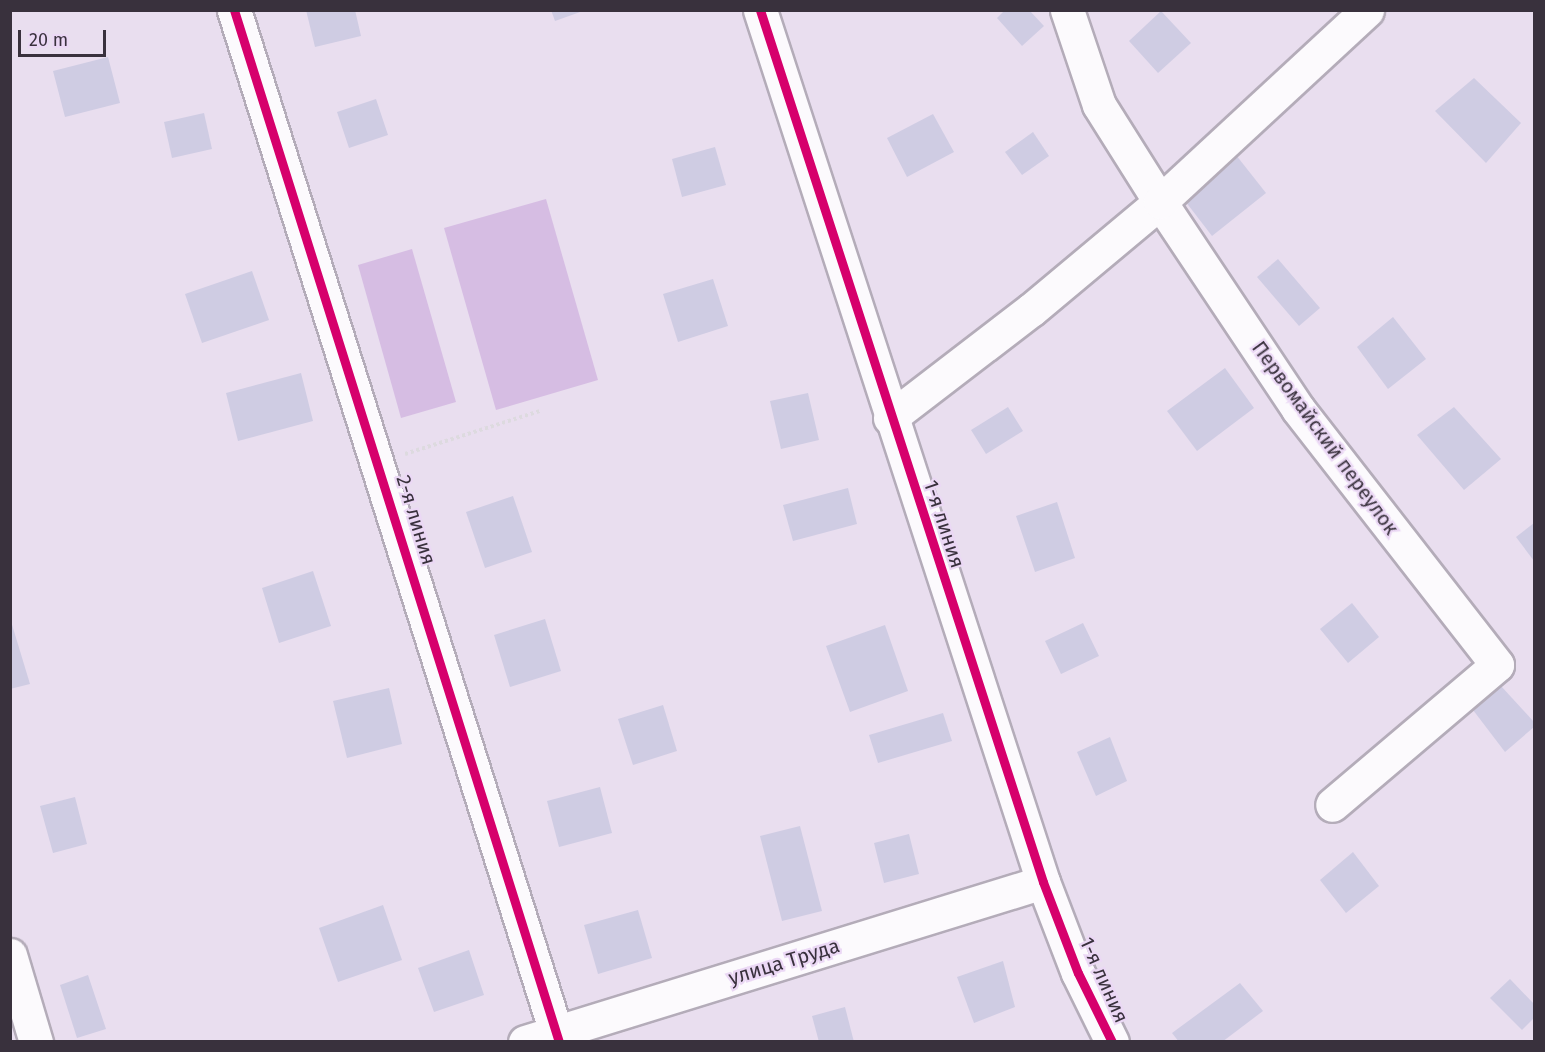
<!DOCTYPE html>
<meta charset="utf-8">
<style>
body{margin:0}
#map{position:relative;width:1545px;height:1052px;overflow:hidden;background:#e9deef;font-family:"Fira Sans",sans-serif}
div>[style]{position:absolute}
.green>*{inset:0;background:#d6bde3}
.building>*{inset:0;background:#cfcce3}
.path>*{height:4px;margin-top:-2px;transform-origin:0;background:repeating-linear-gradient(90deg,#dddadf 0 3px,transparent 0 6px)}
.roads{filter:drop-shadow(2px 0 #b4acb9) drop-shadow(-2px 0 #b4acb9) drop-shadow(0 2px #b4acb9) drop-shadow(0 -2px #b4acb9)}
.minor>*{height:33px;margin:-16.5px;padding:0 16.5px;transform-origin:16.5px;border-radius:16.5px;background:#fcfafd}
.cycleway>*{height:9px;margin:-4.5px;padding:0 4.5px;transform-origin:4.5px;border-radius:4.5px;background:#d6006c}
span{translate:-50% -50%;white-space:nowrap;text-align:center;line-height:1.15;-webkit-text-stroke:4.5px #ebd8f5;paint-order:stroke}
.street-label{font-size:20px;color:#39313d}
.frame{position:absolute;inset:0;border:12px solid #39313d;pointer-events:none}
.scale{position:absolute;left:18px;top:30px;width:88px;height:27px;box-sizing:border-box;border:3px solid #39313d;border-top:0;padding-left:8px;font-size:18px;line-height:21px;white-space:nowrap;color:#39313d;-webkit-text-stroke:4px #ebd8f5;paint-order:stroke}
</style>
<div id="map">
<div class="green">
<i style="clip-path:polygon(546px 199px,598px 380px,496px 410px,444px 228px)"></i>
<i style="clip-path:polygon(412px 249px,456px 402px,401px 418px,358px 265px)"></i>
</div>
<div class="building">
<i style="clip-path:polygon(306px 10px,355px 10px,361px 36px,315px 47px)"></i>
<i style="clip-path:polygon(551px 10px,583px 10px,583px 11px,555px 21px)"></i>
<i style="clip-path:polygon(1005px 10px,1029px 10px,1044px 26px,1022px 46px,997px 18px)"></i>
<i style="clip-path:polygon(1161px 11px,1191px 43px,1158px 73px,1129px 41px)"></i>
<i style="clip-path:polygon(108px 57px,120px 103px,65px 117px,53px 71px)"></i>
<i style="clip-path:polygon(1474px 78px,1521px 123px,1486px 163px,1435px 111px)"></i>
<i style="clip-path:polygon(376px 99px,388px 135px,349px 148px,337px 112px)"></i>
<i style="clip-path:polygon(204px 113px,212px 149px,172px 158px,164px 122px)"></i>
<i style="clip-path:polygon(933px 114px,954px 152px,907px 177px,887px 138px)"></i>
<i style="clip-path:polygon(1033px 132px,1049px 156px,1022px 175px,1005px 152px)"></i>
<i style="clip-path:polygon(715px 147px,726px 185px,682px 197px,672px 159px)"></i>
<i style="clip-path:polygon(1236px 155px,1266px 193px,1212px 236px,1182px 197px)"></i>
<i style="clip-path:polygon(1278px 259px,1320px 308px,1299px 326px,1257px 277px)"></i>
<i style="clip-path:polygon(252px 271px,269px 320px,202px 343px,185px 294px)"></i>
<i style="clip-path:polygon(713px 279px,728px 326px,678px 342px,663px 294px)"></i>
<i style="clip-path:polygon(1393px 317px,1426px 359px,1388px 389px,1357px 347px)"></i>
<i style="clip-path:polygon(1225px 368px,1254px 408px,1197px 451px,1167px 411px)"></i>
<i style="clip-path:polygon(301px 373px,313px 421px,238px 441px,226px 393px)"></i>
<i style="clip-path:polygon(808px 393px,819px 440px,781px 449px,770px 401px)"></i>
<i style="clip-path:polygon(1008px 407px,1023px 431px,986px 454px,971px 430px)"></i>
<i style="clip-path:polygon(1454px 407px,1501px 459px,1464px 490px,1417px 435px)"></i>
<i style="clip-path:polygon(848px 488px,857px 524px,793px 541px,783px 505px)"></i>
<i style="clip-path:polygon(513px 496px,532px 552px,485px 568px,466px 512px)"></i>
<i style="clip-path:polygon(1057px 502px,1075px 558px,1035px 572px,1016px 516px)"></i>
<i style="clip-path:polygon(1534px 523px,1534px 561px,1516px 537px)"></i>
<i style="clip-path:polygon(313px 571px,331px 626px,279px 643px,262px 588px)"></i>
<i style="clip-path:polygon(1352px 603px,1379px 637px,1348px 663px,1320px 629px)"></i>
<i style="clip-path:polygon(10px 618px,30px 684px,10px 689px)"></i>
<i style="clip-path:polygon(545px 619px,561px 671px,510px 687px,494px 635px)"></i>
<i style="clip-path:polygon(1083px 623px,1099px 656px,1061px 674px,1045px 641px)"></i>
<i style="clip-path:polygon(885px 625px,908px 691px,850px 712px,826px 646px)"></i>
<i style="clip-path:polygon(1501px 686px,1534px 722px,1534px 727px,1505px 752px,1473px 710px)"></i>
<i style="clip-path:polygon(389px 688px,402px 744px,347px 758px,333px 701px)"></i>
<i style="clip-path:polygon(663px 705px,677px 751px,633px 765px,618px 719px)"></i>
<i style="clip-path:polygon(943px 713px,952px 741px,878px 763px,869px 735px)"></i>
<i style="clip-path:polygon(1110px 737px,1127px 781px,1096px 796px,1077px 752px)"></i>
<i style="clip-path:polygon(600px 787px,612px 833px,559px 847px,547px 801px)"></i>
<i style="clip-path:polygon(75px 797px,87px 844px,53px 853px,40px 806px)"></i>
<i style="clip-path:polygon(800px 826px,822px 911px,782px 921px,760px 836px)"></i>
<i style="clip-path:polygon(909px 834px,919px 874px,884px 883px,874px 843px)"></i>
<i style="clip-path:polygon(1353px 852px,1379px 886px,1346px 913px,1320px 880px)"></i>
<i style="clip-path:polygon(383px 905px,402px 960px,338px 982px,319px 928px)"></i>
<i style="clip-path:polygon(638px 910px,652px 958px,598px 974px,584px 925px)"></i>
<i style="clip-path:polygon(469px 950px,484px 995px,434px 1012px,418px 968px)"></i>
<i style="clip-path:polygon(1003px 961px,1015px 1007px,974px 1023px,957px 977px)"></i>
<i style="clip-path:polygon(88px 975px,106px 1029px,77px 1038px,60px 985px)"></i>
<i style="clip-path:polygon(1510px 979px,1534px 1004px,1534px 1018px,1522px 1030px,1490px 998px)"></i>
<i style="clip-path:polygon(1240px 983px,1263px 1011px,1222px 1042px,1179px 1042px,1172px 1033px)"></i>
<i style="clip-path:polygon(845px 1007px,854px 1042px,819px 1042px,812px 1016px)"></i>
</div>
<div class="path">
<i style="left:405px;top:454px;width:142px;rotate:-17.7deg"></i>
</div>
<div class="roads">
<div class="minor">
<i style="left:234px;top:10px;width:1082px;rotate:72.52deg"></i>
<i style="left:760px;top:10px;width:917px;rotate:72.02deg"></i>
<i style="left:1043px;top:882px;width:97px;rotate:69deg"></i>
<i style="left:1078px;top:973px;width:77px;rotate:63.8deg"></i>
<i style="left:1067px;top:10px;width:100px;rotate:71.4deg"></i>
<i style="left:1099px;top:105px;width:115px;rotate:57.8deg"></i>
<i style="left:1160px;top:202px;width:249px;rotate:56.3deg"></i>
<i style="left:1298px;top:409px;width:324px;rotate:52.1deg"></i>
<i style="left:1497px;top:665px;width:216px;rotate:139.7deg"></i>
<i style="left:890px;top:418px;width:178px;rotate:-37.5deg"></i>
<i style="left:1031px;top:310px;width:168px;rotate:-39.9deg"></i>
<i style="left:1160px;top:202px;width:282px;rotate:-42.8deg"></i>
<i style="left:10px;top:955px;width:91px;rotate:73.4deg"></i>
<i style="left:525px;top:1042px;width:542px;rotate:-17.16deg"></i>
</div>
</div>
<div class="cycleway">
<i style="left:234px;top:10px;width:1082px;rotate:72.52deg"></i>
<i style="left:760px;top:10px;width:917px;rotate:72.02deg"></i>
<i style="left:1043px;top:882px;width:97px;rotate:69deg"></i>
<i style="left:1078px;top:973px;width:77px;rotate:63.8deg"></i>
</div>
<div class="street-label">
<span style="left:1325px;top:438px;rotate:54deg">Первомайский переулок</span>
<span style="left:416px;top:520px;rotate:73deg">2-я линия</span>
<span style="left:944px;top:524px;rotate:72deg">1-я линия</span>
<span style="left:784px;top:962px;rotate:-17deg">улица Труда</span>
<span style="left:1104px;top:980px;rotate:66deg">1-я линия</span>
</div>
<div class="frame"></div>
<div class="scale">20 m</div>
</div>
